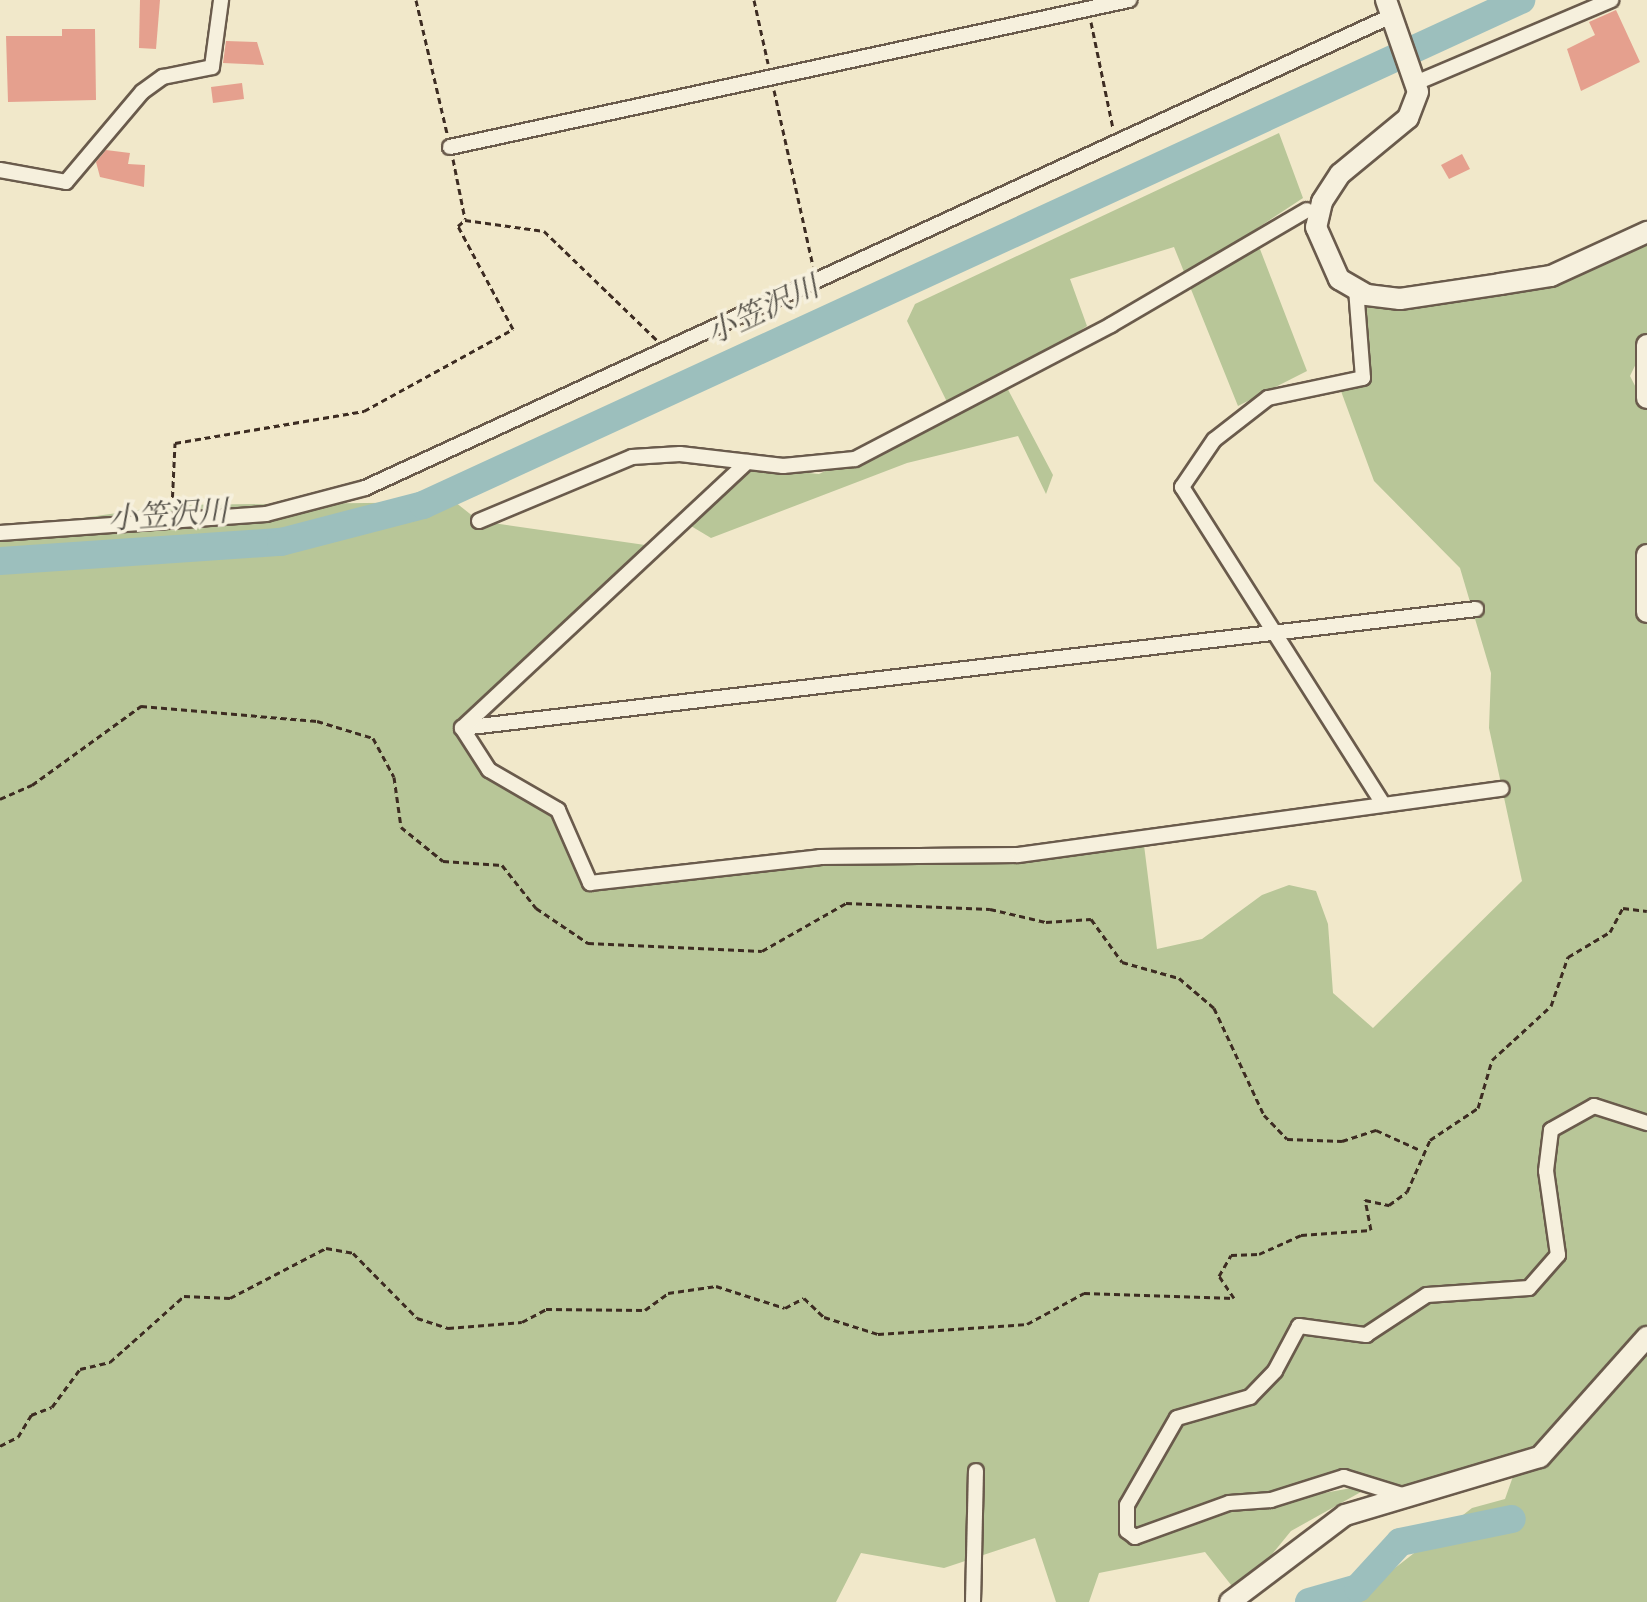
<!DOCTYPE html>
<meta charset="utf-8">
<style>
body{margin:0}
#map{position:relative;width:1647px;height:1602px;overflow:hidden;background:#f1e8ca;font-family:"Libre Bodoni","Noto Serif JP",serif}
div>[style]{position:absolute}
.green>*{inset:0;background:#b8c698}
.river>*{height:28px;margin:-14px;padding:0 14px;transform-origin:14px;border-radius:14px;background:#9cbfbd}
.building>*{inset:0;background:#e5a08e}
.path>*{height:3px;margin-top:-1.5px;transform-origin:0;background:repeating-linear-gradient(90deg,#3d2c22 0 6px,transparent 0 10px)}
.roads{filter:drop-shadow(2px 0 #6a5b4c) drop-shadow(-2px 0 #6a5b4c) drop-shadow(0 2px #6a5b4c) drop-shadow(0 -2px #6a5b4c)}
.street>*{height:14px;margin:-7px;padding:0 7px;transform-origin:7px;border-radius:7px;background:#f6f0dd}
.secondary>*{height:20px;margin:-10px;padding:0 10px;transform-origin:10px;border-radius:10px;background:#f6f0dd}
span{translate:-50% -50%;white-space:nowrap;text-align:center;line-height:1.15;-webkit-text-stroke:7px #f6f0dd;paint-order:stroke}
.water-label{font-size:30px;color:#555149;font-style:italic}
</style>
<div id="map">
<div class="green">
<i style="clip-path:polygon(1279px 133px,1303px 198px,1253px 231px,1307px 371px,1238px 406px,1174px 247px,1070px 279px,1087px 326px,1004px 382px,1053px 475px,1046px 494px,1018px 436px,907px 463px,711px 538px,686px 523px,743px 467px,819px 474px,951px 410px,907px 321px,915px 304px)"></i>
<i style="clip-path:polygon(evenodd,1647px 233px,1647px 341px,1630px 376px,1647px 409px,1647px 1602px,1304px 1602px,1368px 1589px,1472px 1508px,1505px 1499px,1517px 1465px,1407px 1493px,1368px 1488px,1291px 1531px,1239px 1595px,1205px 1552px,1099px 1573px,1089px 1602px,1056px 1602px,1035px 1538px,944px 1568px,861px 1553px,836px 1602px,0 1602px,0 530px,172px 505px,455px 502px,479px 521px,652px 546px,462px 728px,487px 768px,558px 810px,590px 883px,820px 857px,1018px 855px,1143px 837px,1157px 949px,1202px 939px,1262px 895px,1289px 885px,1316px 891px,1328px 924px,1333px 993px,1373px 1028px,1522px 881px,1489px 728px,1491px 673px,1460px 568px,1374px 481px,1338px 383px,1363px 378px,1357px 295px,1500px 284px,1647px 233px,1319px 1480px,1357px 1487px,1186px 1518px,1181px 1511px,1319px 1480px)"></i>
</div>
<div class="river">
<i style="left:0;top:561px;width:282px;rotate:-3.9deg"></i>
<i style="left:281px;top:542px;width:147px;rotate:-14.6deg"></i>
<i style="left:423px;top:505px;width:1209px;rotate:-24.7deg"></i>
<i style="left:1309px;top:1602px;width:51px;rotate:-15.9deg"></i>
<i style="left:1358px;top:1588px;width:62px;rotate:-47.6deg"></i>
<i style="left:1400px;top:1542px;width:114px;rotate:-11.6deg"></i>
</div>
<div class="building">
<i style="clip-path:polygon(140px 0,160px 0,156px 49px,139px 48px)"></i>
<i style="clip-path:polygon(1616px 10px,1640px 62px,1581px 91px,1567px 49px,1595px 35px,1589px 22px)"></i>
<i style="clip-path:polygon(62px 29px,95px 29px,96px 100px,8px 102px,6px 36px,62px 36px)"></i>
<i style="clip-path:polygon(226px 41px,257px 42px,264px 65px,223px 63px)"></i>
<i style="clip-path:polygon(242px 83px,244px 99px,213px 103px,211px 87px)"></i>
<i style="clip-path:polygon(106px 150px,130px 153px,128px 164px,145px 165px,144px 187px,100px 177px,96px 162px)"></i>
<i style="clip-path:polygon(1462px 154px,1470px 169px,1449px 179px,1441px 165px)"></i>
</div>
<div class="path">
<i style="left:416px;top:0;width:137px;rotate:76.9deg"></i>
<i style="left:754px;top:0;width:65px;rotate:77.5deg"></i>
<i style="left:1091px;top:22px;width:108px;rotate:78.3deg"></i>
<i style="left:774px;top:90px;width:180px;rotate:77.5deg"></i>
<i style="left:453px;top:159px;width:61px;rotate:78.7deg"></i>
<i style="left:172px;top:507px;width:64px;rotate:-87.3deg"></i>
<i style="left:175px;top:443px;width:192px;rotate:-9.6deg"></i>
<i style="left:364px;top:411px;width:170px;rotate:-28.8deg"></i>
<i style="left:513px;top:329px;width:117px;rotate:-118.1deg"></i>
<i style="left:458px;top:226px;width:9px;rotate:-41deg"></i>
<i style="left:465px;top:220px;width:80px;rotate:7.9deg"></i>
<i style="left:544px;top:231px;width:157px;rotate:44deg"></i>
<i style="left:0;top:799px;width:35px;rotate:-24deg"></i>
<i style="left:32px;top:785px;width:135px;rotate:-35.9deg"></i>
<i style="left:141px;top:706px;width:177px;rotate:4.9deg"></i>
<i style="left:317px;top:721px;width:59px;rotate:16.9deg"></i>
<i style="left:373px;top:738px;width:44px;rotate:61.7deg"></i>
<i style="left:394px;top:777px;width:50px;rotate:82deg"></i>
<i style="left:401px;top:827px;width:54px;rotate:39deg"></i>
<i style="left:443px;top:861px;width:59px;rotate:3.9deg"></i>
<i style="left:502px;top:865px;width:55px;rotate:51.7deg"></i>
<i style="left:536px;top:908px;width:63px;rotate:33.9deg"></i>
<i style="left:588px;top:943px;width:174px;rotate:2.6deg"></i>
<i style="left:762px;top:951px;width:97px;rotate:-29.7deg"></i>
<i style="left:846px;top:903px;width:144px;rotate:2.4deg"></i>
<i style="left:990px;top:909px;width:57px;rotate:13.1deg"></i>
<i style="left:1046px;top:922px;width:45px;rotate:-3.8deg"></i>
<i style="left:1091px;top:919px;width:53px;rotate:54.2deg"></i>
<i style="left:1122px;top:962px;width:59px;rotate:15.7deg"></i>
<i style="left:1179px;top:978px;width:46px;rotate:40.6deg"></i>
<i style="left:1214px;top:1008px;width:118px;rotate:65deg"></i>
<i style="left:1264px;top:1115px;width:33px;rotate:46deg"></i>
<i style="left:1287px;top:1139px;width:55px;rotate:2.1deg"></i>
<i style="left:1342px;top:1141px;width:36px;rotate:-18deg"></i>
<i style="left:1376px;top:1130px;width:48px;rotate:24.4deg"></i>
<i style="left:0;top:1446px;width:20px;rotate:-27deg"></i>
<i style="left:18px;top:1437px;width:26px;rotate:-59deg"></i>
<i style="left:31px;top:1415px;width:22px;rotate:-21deg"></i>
<i style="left:52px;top:1407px;width:47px;rotate:-53.6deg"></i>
<i style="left:80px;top:1369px;width:31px;rotate:-13deg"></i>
<i style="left:110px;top:1362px;width:99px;rotate:-41.7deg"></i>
<i style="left:184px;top:1296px;width:46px;rotate:2.5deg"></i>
<i style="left:230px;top:1298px;width:108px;rotate:-27.5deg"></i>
<i style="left:326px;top:1248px;width:27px;rotate:10deg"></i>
<i style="left:353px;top:1253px;width:91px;rotate:45.4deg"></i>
<i style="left:417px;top:1318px;width:33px;rotate:18deg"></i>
<i style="left:448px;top:1328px;width:74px;rotate:-4.6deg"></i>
<i style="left:522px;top:1322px;width:27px;rotate:-28deg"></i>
<i style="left:546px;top:1309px;width:99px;rotate:0.6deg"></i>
<i style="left:645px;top:1310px;width:29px;rotate:-36deg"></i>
<i style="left:668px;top:1293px;width:49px;rotate:-8.3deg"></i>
<i style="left:716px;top:1286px;width:72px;rotate:17.7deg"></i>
<i style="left:785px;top:1308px;width:21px;rotate:-28deg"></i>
<i style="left:804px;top:1298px;width:28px;rotate:44deg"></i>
<i style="left:824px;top:1317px;width:57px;rotate:17.5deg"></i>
<i style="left:878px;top:1334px;width:149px;rotate:-3.8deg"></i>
<i style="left:1027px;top:1324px;width:65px;rotate:-28.5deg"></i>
<i style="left:1084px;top:1293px;width:150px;rotate:1.9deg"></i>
<i style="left:1234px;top:1298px;width:27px;rotate:-124deg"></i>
<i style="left:1219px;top:1276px;width:24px;rotate:-60deg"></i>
<i style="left:1231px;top:1255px;width:28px;rotate:-2deg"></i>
<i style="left:1259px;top:1254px;width:46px;rotate:-24.3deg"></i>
<i style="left:1301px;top:1235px;width:70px;rotate:-4.1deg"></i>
<i style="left:1371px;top:1230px;width:31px;rotate:-101deg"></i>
<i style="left:1365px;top:1200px;width:25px;rotate:12deg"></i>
<i style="left:1389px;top:1205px;width:22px;rotate:-36deg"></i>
<i style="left:1407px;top:1192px;width:57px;rotate:-66.1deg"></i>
<i style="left:1430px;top:1140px;width:58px;rotate:-33.7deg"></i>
<i style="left:1478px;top:1108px;width:50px;rotate:-73.7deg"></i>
<i style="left:1492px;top:1060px;width:80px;rotate:-42.5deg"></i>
<i style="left:1551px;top:1006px;width:52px;rotate:-70.9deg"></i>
<i style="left:1568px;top:957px;width:49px;rotate:-30.8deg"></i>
<i style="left:1610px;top:932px;width:27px;rotate:-62deg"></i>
<i style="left:1623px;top:908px;width:24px;rotate:7deg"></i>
</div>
<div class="roads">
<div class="street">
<i style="left:1418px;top:82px;width:210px;rotate:-23deg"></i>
<i style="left:450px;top:147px;width:695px;rotate:-12.22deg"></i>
<i style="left:0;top:170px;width:67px;rotate:10.3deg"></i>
<i style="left:66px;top:182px;width:118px;rotate:-49.8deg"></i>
<i style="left:142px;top:92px;width:26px;rotate:-36deg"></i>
<i style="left:163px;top:77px;width:50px;rotate:-11.5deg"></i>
<i style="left:212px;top:67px;width:68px;rotate:-82.3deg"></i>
<i style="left:1356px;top:289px;width:89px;rotate:85.5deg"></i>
<i style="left:1363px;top:378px;width:97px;rotate:168.1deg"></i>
<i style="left:1268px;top:398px;width:68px;rotate:142.1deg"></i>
<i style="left:1214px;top:440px;width:57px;rotate:124.2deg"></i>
<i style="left:1182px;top:487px;width:373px;rotate:57.6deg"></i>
<i style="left:479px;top:521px;width:166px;rotate:-22.7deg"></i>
<i style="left:632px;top:457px;width:48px;rotate:-3.6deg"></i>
<i style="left:680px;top:454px;width:104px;rotate:6.6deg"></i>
<i style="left:783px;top:466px;width:72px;rotate:-5.6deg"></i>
<i style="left:855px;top:459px;width:289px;rotate:-27.6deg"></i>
<i style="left:1111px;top:325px;width:227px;rotate:-30.4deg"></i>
<i style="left:0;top:533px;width:267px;rotate:-4.1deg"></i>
<i style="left:266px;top:514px;width:102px;rotate:-14.7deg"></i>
<i style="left:365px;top:488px;width:1129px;rotate:-24.7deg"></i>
<i style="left:462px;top:728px;width:50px;rotate:57.3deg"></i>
<i style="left:489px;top:770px;width:80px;rotate:30.1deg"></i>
<i style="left:558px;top:810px;width:80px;rotate:66.3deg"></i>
<i style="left:590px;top:883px;width:231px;rotate:-6.4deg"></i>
<i style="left:820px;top:857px;width:198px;rotate:-0.6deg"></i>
<i style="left:1018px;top:855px;width:488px;rotate:-7.8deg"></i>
<i style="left:462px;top:728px;width:1021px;rotate:-6.69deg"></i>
<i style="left:462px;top:728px;width:390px;rotate:-43deg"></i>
<i style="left:1402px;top:1495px;width:61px;rotate:-162.8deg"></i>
<i style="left:1344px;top:1477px;width:77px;rotate:162.5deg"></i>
<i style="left:1271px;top:1500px;width:42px;rotate:175.9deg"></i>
<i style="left:1229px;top:1503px;width:100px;rotate:160.1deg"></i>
<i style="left:1135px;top:1537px;width:10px;rotate:-143deg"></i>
<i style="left:1127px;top:1531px;width:26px;rotate:-90deg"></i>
<i style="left:1127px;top:1505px;width:100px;rotate:-60.1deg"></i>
<i style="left:1177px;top:1418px;width:76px;rotate:-16deg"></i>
<i style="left:1250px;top:1397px;width:36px;rotate:-46deg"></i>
<i style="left:1275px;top:1371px;width:51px;rotate:-61.9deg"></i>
<i style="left:1299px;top:1326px;width:68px;rotate:7.7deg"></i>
<i style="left:1366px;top:1335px;width:73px;rotate:-33.3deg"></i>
<i style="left:1427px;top:1295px;width:102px;rotate:-3.9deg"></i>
<i style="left:1529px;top:1288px;width:44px;rotate:-48.7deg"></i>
<i style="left:1558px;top:1255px;width:85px;rotate:-98.1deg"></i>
<i style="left:1546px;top:1171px;width:41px;rotate:-83deg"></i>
<i style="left:1551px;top:1130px;width:49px;rotate:-29.2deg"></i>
<i style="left:1594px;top:1106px;width:56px;rotate:17.8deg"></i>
<i style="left:973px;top:1602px;width:131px;rotate:-88.7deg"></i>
</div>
<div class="secondary">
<i style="left:1386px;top:0;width:97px;rotate:70.8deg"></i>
<i style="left:1418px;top:92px;width:28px;rotate:111deg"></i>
<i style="left:1408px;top:118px;width:88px;rotate:140.5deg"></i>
<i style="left:1340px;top:174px;width:33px;rotate:123deg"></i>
<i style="left:1322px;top:202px;width:26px;rotate:103deg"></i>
<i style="left:1316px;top:227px;width:57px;rotate:66.1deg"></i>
<i style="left:1339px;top:279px;width:32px;rotate:30deg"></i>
<i style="left:1367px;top:295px;width:33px;rotate:7deg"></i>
<i style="left:1400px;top:299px;width:101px;rotate:-8.5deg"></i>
<i style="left:1500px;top:284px;width:52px;rotate:-8.9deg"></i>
<i style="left:1551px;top:276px;width:106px;rotate:-24.6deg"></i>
<i style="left:1647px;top:345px;width:53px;rotate:90deg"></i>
<i style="left:1647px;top:555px;width:57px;rotate:90deg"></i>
<i style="left:1230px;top:1602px;width:144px;rotate:-37.1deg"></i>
<i style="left:1345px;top:1515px;width:203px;rotate:-16.6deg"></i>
<i style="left:1540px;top:1457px;width:161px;rotate:-48.3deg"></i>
</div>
</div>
<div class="water-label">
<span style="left:763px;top:311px;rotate:-25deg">小笠沢川</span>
<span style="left:168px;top:516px;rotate:-4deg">小笠沢川</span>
</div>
</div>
